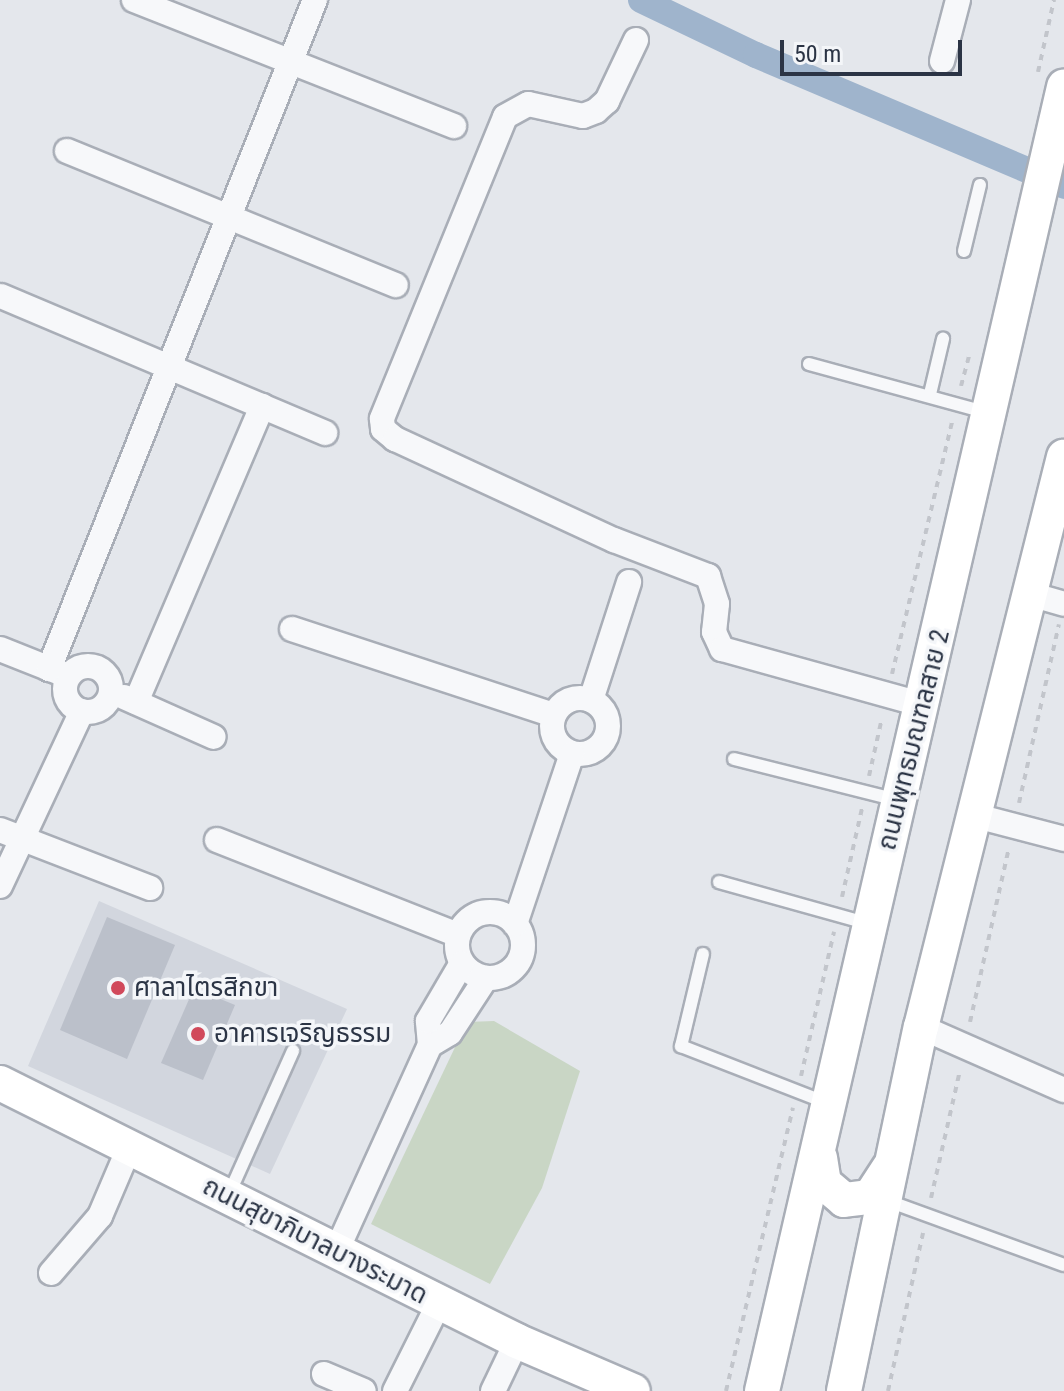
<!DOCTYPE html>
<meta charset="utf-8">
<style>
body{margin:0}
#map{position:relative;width:1064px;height:1391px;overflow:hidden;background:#e4e7ec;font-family:"Roboto Condensed","Noto Sans Thai",sans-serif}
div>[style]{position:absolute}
.built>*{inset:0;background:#d2d6de}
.green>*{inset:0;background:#c9d6c5}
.canal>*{height:26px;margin:-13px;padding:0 13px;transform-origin:13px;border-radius:13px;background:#9fb4cc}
.building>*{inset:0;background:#bbc0ca}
.path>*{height:4px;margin-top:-2px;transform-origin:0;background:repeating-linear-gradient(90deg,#c2c5cb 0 6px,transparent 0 12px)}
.roads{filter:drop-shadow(2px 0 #a9aeb7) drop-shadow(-2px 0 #a9aeb7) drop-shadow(0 2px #a9aeb7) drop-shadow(0 -2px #a9aeb7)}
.lane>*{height:12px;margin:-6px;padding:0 6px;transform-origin:6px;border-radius:6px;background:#f7f8fa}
.street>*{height:24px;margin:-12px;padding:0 12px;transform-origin:12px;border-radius:12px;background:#f7f8fa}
.street>.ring{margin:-12px;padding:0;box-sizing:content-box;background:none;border:24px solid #f7f8fa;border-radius:50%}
.secondary>*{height:34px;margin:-17px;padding:0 17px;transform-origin:17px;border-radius:17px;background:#fff}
.dots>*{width:22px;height:22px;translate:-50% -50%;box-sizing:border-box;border:4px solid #f4f6f9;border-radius:50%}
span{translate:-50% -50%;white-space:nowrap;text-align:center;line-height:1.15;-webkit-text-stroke:7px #f4f6f9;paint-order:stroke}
.street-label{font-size:26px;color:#2b3445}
.poi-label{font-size:26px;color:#2b3445}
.left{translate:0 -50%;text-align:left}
.scale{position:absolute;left:780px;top:40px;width:182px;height:36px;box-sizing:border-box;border:4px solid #2b3445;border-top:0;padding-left:10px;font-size:24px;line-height:28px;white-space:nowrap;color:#2b3445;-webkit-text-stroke:6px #f4f6f9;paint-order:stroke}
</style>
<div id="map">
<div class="built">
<i style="clip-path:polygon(99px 901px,347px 1009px,270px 1174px,28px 1066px)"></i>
</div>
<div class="green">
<i style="clip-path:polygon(494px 1021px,580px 1071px,542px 1188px,490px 1284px,371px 1224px,467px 1022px)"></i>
</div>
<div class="canal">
<i style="left:641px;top:0;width:127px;rotate:25.6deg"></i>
<i style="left:756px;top:55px;width:335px;rotate:23deg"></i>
</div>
<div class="building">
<i style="clip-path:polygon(107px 917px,175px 945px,127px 1059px,60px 1030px)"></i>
<i style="clip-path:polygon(194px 988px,235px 1005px,203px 1080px,161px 1063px)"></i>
</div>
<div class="path">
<i style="left:1038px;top:72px;width:74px;rotate:-77.5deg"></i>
<i style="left:961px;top:386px;width:35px;rotate:-75deg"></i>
<i style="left:892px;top:674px;width:259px;rotate:-76.6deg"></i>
<i style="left:869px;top:776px;width:59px;rotate:-77.4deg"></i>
<i style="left:1019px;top:803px;width:183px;rotate:-77.4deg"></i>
<i style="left:842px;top:897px;width:91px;rotate:-77.3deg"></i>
<i style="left:970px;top:1022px;width:179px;rotate:-77.4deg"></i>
<i style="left:801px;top:1076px;width:148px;rotate:-77.1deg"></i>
<i style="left:931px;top:1198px;width:131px;rotate:-77.2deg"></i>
<i style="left:726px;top:1391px;width:291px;rotate:-76.7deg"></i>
<i style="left:888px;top:1391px;width:162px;rotate:-77.5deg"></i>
</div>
<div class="roads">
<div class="lane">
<i style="left:964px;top:251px;width:68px;rotate:-76.4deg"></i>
<i style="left:809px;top:364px;width:186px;rotate:15.3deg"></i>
<i style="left:930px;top:394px;width:57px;rotate:-76.7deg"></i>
<i style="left:734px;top:759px;width:168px;rotate:14.1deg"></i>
<i style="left:719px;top:882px;width:153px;rotate:15.6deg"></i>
<i style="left:703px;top:954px;width:95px;rotate:103.4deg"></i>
<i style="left:681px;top:1046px;width:155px;rotate:21.3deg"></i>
<i style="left:229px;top:1194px;width:157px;rotate:-65.9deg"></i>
<i style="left:888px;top:1201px;width:187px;rotate:20deg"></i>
</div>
<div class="street">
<i style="left:134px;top:0;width:344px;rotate:21.5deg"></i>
<i style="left:636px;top:40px;width:68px;rotate:115.4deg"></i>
<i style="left:607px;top:101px;width:15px;rotate:138deg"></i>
<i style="left:596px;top:111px;width:14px;rotate:159deg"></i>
<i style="left:583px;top:116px;width:56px;rotate:-167.7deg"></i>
<i style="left:528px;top:104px;width:26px;rotate:151deg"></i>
<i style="left:505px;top:117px;width:326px;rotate:112.2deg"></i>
<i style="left:382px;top:419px;width:10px;rotate:84deg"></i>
<i style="left:383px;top:429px;width:16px;rotate:40deg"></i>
<i style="left:395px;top:439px;width:241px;rotate:24.8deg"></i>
<i style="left:614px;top:540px;width:101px;rotate:21deg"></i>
<i style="left:708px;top:576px;width:29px;rotate:72deg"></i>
<i style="left:717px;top:604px;width:28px;rotate:96deg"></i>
<i style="left:714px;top:632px;width:19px;rotate:65deg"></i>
<i style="left:722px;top:649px;width:210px;rotate:15.5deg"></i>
<i style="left:942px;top:61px;width:63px;rotate:-75.3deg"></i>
<i style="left:67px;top:151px;width:355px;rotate:22.2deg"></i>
<i style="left:1px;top:296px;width:352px;rotate:22.9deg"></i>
<i style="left:1030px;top:594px;width:35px;rotate:16deg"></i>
<i style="left:292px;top:629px;width:275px;rotate:18.2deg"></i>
<i style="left:0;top:649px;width:68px;rotate:21.6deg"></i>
<i class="ring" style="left:65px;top:666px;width:22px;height:22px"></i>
<i style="left:49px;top:669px;width:720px;rotate:-68.32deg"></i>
<i style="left:124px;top:697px;width:98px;rotate:24deg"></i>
<i class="ring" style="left:552px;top:698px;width:32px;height:32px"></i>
<i style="left:591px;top:700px;width:124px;rotate:-72.1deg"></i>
<i style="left:136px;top:702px;width:322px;rotate:-66.9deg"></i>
<i style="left:972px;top:815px;width:95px;rotate:14.6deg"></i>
<i style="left:0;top:830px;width:161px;rotate:21.1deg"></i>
<i style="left:217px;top:840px;width:259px;rotate:21.5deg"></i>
<i style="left:0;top:886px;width:193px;rotate:-64.9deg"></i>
<i class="ring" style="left:457px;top:912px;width:42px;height:42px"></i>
<i style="left:515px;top:924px;width:179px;rotate:-71.5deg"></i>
<i style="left:921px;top:1027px;width:156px;rotate:23.8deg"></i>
<i style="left:430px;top:1045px;width:23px;rotate:-31deg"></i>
<i style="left:450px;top:1033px;width:66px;rotate:-56.8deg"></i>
<i style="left:336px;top:1252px;width:227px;rotate:-65.6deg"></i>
<i style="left:430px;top:1045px;width:24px;rotate:-95deg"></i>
<i style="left:428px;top:1021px;width:67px;rotate:-59.6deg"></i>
<i style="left:51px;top:1273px;width:75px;rotate:-49.3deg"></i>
<i style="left:100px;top:1216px;width:74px;rotate:-66.9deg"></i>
<i style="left:324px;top:1374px;width:43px;rotate:23deg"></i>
<i style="left:395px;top:1391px;width:98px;rotate:-63.4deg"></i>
<i style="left:493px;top:1391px;width:55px;rotate:-64.4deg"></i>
</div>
<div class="secondary">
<i style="left:0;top:1083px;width:578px;rotate:26.52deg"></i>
<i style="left:517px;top:1341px;width:126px;rotate:23.3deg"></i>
<i style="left:820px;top:1158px;width:25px;rotate:81deg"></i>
<i style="left:824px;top:1183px;width:26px;rotate:40deg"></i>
<i style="left:844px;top:1200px;width:26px;rotate:-7deg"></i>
<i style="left:870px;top:1197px;width:35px;rotate:-57deg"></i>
<i style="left:762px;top:1391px;width:1339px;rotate:-76.96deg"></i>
<i style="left:844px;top:1391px;width:372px;rotate:-78.1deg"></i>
<i style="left:921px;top:1027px;width:588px;rotate:-75.92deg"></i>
</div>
</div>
<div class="dots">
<i style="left:118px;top:988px;background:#d1495b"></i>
<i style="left:198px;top:1034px;background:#d1495b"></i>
</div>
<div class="street-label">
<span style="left:914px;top:740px;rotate:-76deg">ถนนพุทธมณฑลสาย 2</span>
<span style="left:315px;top:1241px;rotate:27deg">ถนนสุขาภิบาลบางระมาด</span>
</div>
<div class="poi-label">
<span class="left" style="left:134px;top:988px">ศาลาไตรสิกขา</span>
<span class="left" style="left:214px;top:1034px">อาคารเจริญธรรม</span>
</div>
<div class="scale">50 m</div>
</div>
